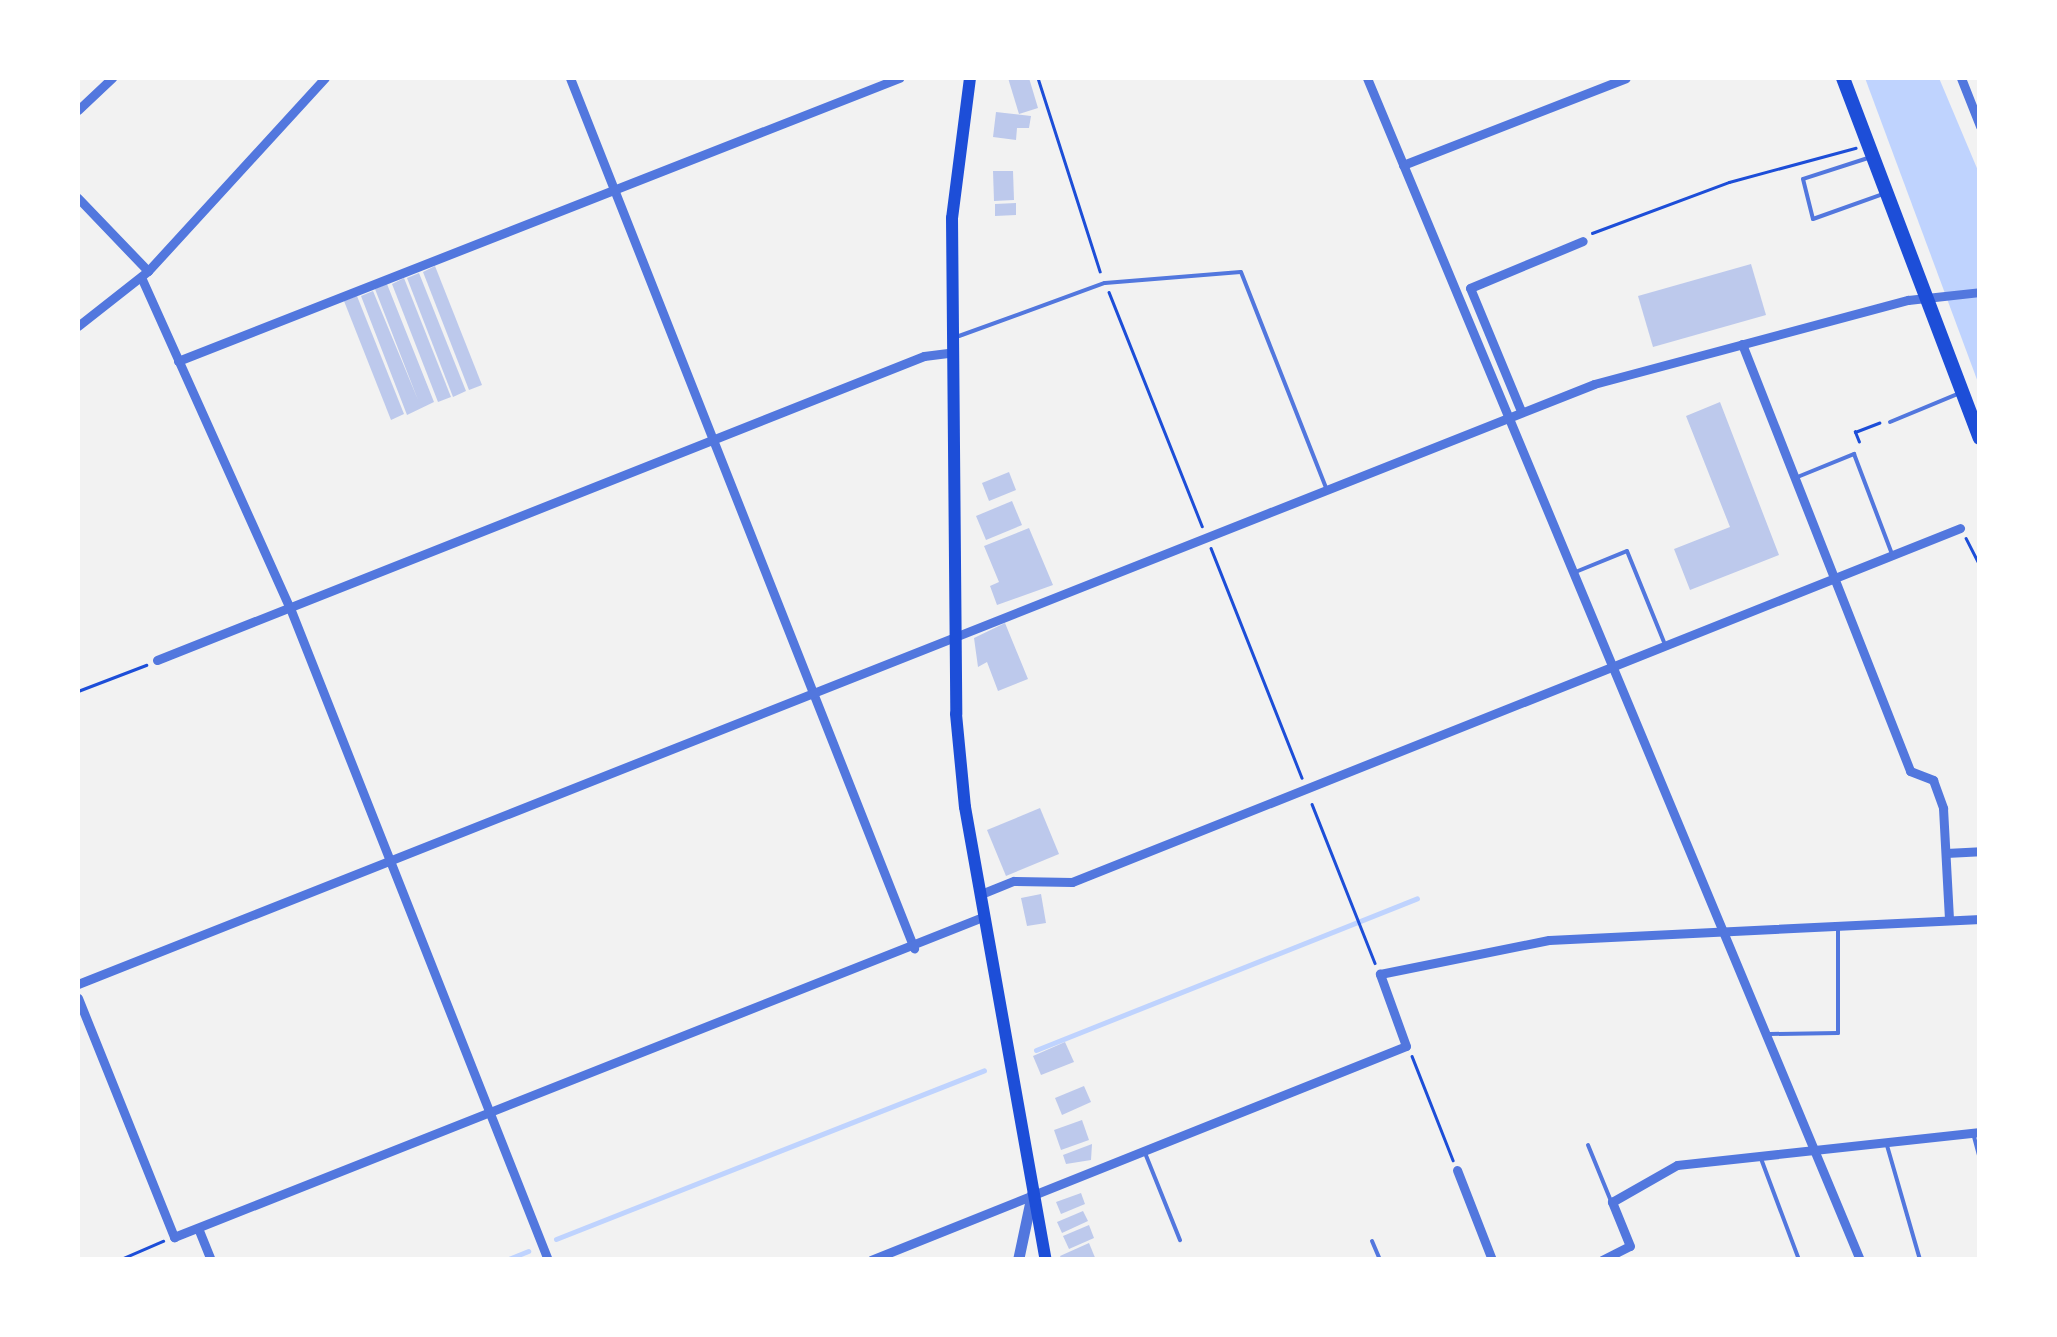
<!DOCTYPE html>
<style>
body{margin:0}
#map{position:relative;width:2057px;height:1337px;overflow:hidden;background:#f2f2f2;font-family:Bitter,serif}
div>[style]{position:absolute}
.water>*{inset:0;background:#bfd3fe}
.stream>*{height:5px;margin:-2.5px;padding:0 2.5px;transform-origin:2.5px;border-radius:2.5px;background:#bfd3fe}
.building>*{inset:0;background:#bdc9ec}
.path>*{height:2.5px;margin:-1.25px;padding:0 1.25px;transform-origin:1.25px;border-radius:1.25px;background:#1d4ed8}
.service>*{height:4px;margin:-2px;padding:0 2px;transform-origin:2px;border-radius:2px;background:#5277de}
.minor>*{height:9px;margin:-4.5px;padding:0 4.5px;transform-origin:4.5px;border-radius:4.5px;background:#5277de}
.tertiary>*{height:11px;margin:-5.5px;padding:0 5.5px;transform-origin:5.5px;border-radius:5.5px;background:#5277de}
.secondary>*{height:12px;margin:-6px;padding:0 6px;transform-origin:6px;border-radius:6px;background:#1d4ed8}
.primary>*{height:14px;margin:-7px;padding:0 7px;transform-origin:7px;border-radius:7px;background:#1d4ed8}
span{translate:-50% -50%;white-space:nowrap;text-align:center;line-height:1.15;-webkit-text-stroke:10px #fff;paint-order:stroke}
.frame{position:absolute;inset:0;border:80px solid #fff;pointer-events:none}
</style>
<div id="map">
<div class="water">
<i style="clip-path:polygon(1865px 78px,1939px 78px,1979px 173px,1979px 385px)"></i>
</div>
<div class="stream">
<i style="left:1036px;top:1050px;width:410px;rotate:-21.7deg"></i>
<i style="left:556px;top:1239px;width:460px;rotate:-21.5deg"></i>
<i style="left:506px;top:1260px;width:24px;rotate:-22deg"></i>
</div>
<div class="building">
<i style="clip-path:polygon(1008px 78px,1029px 78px,1038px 108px,1019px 114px)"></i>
<i style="clip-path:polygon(996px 112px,1031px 116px,1029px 128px,1017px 128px,1016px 140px,993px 137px)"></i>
<i style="clip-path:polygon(993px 171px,1013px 171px,1014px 200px,994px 201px)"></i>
<i style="clip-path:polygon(1016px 203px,1016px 215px,995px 216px,995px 204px)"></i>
<i style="clip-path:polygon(1751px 264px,1766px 315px,1653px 347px,1638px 296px)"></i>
<i style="clip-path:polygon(435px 266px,482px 385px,469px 390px,423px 272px)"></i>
<i style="clip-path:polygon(419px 273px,466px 391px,453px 397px,407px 278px)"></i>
<i style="clip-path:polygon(404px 278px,451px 397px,438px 402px,392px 284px)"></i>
<i style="clip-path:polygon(387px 284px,434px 402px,407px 415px,361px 296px,373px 291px,418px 400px,375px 289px)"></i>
<i style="clip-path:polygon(357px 296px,404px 414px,391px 420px,344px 301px)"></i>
<i style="clip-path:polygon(1720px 402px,1779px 555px,1690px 590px,1674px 549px,1730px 527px,1686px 416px)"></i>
<i style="clip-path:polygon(1009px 472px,1016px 490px,989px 501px,982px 483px)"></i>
<i style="clip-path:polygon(1012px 501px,1022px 525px,986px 540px,976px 516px)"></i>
<i style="clip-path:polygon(1029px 528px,1053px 585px,997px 605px,990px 586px,999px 582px,984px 546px)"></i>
<i style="clip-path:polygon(1005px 623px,1028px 679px,998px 691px,987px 662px,978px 667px,974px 638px)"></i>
<i style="clip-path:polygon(1040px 808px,1059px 854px,1006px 876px,987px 830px)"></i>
<i style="clip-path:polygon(1041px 894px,1046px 923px,1027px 926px,1021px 898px)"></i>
<i style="clip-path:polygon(1065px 1042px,1074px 1062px,1041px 1075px,1033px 1056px)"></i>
<i style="clip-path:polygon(1084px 1086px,1091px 1102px,1062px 1115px,1055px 1098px)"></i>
<i style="clip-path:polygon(1082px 1120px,1089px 1140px,1061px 1150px,1054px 1130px)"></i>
<i style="clip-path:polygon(1092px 1144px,1091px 1160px,1066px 1164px,1063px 1155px)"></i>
<i style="clip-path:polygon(1081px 1193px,1085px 1204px,1061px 1214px,1056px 1202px)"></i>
<i style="clip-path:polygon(1083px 1211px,1088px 1221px,1062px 1233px,1057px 1222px)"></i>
<i style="clip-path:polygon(1089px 1225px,1094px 1238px,1069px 1249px,1063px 1236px)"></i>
<i style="clip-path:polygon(1089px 1243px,1096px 1260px,1062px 1260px,1060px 1256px)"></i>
</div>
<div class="path">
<i style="left:1038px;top:78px;width:203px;rotate:72.2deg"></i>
<i style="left:1592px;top:233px;width:146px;rotate:-20.4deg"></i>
<i style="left:1729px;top:182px;width:131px;rotate:-15.1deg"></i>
<i style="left:1109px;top:292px;width:252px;rotate:68.3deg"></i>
<i style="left:1859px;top:442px;width:11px;rotate:-112deg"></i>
<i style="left:1855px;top:432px;width:26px;rotate:-21deg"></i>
<i style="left:1966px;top:538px;width:30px;rotate:63deg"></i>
<i style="left:1211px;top:548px;width:247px;rotate:68.4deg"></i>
<i style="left:78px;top:691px;width:73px;rotate:-20.9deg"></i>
<i style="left:1312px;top:804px;width:171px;rotate:68.4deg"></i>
<i style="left:1412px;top:1056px;width:112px;rotate:68.5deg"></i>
<i style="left:119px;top:1260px;width:48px;rotate:-23.4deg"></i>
</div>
<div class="service">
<i style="left:1868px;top:158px;width:68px;rotate:162.1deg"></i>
<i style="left:1803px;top:179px;width:41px;rotate:76deg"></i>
<i style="left:1813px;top:219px;width:74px;rotate:-19.7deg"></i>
<i style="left:959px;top:336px;width:155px;rotate:-20deg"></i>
<i style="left:1105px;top:283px;width:136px;rotate:-4.6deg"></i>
<i style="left:1241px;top:272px;width:232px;rotate:68.5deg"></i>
<i style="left:1890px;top:422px;width:76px;rotate:-22.5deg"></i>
<i style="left:1795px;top:478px;width:64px;rotate:-22.1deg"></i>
<i style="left:1854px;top:454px;width:107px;rotate:69.2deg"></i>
<i style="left:1573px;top:573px;width:58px;rotate:-22.2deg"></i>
<i style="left:1627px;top:551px;width:98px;rotate:67.9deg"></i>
<i style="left:1770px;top:1034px;width:68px;rotate:-0.8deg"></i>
<i style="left:1838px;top:1033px;width:107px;rotate:-90deg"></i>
<i style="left:1973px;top:1133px;width:27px;rotate:75deg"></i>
<i style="left:1886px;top:1142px;width:123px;rotate:73.9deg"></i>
<i style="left:1588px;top:1145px;width:61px;rotate:67.7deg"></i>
<i style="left:1145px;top:1153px;width:94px;rotate:68.1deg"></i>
<i style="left:1760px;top:1156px;width:111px;rotate:69.4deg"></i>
<i style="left:1372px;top:1241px;width:21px;rotate:67deg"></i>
</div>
<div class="minor">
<i style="left:570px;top:78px;width:936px;rotate:68.43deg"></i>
<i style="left:1367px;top:78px;width:1281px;rotate:67.36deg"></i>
<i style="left:1961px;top:78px;width:52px;rotate:68.4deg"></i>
<i style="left:78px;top:110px;width:47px;rotate:-43.3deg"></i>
<i style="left:1403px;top:165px;width:239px;rotate:-21.3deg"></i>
<i style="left:78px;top:198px;width:101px;rotate:46.2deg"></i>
<i style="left:141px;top:277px;width:363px;rotate:65.8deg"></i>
<i style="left:290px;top:608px;width:701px;rotate:68.41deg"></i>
<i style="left:78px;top:326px;width:89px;rotate:-38.2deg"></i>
<i style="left:148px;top:271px;width:262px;rotate:-47.5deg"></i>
<i style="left:1742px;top:344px;width:459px;rotate:68.5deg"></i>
<i style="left:1910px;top:771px;width:25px;rotate:21deg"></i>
<i style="left:1933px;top:780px;width:30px;rotate:70deg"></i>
<i style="left:1943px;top:808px;width:112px;rotate:86.9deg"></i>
<i style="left:178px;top:361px;width:775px;rotate:-21.43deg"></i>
<i style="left:1521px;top:411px;width:133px;rotate:-112.5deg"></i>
<i style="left:1470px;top:288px;width:122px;rotate:-22.6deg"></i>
<i style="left:157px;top:660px;width:825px;rotate:-21.62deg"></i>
<i style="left:924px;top:356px;width:26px;rotate:-7deg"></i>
<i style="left:1946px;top:853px;width:34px;rotate:-3deg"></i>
<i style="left:981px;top:894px;width:35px;rotate:-22deg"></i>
<i style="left:1014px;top:881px;width:58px;rotate:1deg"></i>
<i style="left:1072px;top:882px;width:956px;rotate:-21.73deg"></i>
<i style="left:78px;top:984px;width:1630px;rotate:-21.59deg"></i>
<i style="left:1594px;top:384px;width:325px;rotate:-15deg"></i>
<i style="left:1908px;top:300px;width:72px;rotate:-6.3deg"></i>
<i style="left:78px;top:998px;width:258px;rotate:68.1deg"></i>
<i style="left:174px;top:1237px;width:872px;rotate:-21.59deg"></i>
<i style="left:1457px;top:1170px;width:97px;rotate:68.7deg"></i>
<i style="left:198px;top:1228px;width:35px;rotate:68deg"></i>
<i style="left:871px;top:1260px;width:576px;rotate:-21.8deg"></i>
<i style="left:1406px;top:1046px;width:77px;rotate:-109.9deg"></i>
<i style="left:1380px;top:974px;width:172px;rotate:-11.4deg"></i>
<i style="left:1549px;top:940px;width:432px;rotate:-2.8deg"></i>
<i style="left:1602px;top:1260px;width:31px;rotate:-27deg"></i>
<i style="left:1630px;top:1246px;width:48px;rotate:-112.2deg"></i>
<i style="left:1612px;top:1202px;width:75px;rotate:-29.6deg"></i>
<i style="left:1677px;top:1165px;width:305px;rotate:-6.2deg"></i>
</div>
<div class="tertiary">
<i style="left:1018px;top:1260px;width:67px;rotate:-78deg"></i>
</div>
<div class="secondary">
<i style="left:970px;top:78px;width:141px;rotate:97.3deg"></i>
<i style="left:952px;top:218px;width:496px;rotate:89.5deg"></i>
<i style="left:956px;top:714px;width:93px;rotate:84.5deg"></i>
<i style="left:965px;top:807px;width:460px;rotate:79.9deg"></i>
</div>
<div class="primary">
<i style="left:1843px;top:78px;width:385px;rotate:69.2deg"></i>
</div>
<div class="frame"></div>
</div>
